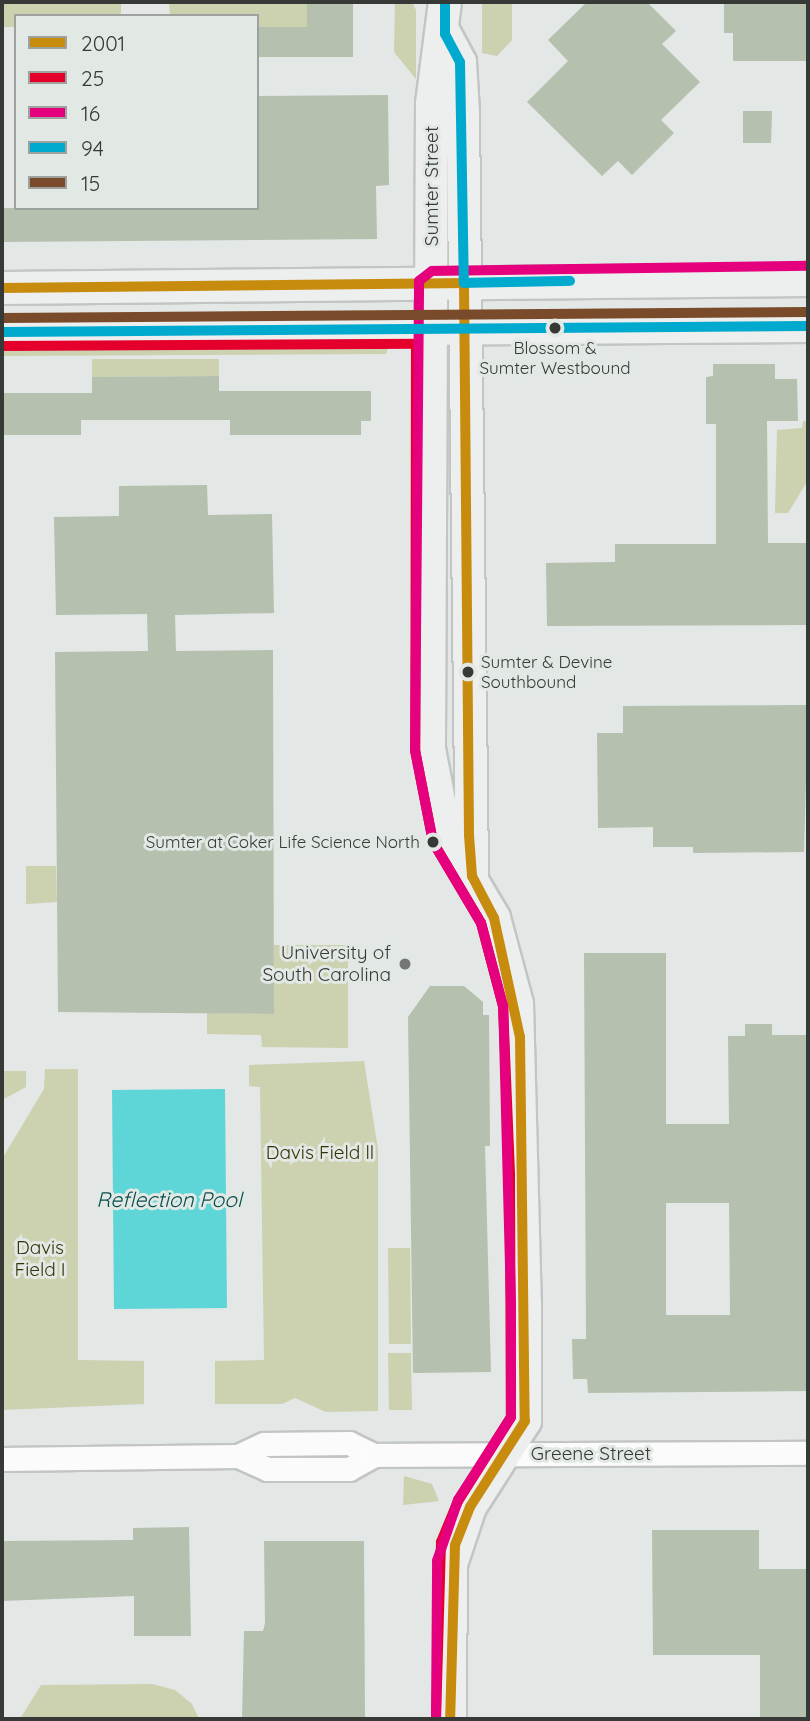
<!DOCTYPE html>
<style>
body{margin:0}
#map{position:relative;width:810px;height:1721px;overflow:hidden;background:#e3e7e5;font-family:Quicksand,sans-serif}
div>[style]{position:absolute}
.green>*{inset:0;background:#ccd1af}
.water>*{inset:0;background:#5ed6d8}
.building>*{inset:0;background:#b5c0af}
.roads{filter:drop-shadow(2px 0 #c2c5c3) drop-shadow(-2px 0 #c2c5c3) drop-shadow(0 2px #c2c5c3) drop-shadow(0 -2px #c2c5c3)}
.street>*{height:23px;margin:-11.5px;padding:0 11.5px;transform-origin:11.5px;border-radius:11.5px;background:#fbfbfb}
.secondary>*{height:32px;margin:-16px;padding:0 16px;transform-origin:16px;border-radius:16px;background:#ecefee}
.bus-1>*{height:10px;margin:-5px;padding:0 5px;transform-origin:5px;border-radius:5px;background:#c78b0e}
.bus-2>*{height:10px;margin:-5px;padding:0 5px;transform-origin:5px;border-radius:5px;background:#e4002b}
.bus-3>*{height:10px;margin:-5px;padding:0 5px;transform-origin:5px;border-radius:5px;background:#e5007d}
.bus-4>*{height:10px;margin:-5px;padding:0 5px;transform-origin:5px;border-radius:5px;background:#00a9ce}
.bus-5>*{height:10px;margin:-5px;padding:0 5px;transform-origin:5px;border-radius:5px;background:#7a4b2a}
.dots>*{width:19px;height:19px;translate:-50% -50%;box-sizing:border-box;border:4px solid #e2e8e4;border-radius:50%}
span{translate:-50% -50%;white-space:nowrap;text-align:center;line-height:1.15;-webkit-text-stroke:6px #e2e8e4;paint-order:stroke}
.bus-label{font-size:17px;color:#373937}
.left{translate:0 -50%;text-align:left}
.right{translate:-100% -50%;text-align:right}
.street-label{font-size:19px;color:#373937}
.poi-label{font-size:19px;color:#373937}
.park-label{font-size:19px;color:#323306}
.water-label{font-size:21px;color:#084e50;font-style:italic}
.frame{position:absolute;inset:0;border:4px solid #373937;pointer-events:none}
.legend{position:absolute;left:14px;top:14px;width:245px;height:196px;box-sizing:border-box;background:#e2e8e4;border:2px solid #9ea29f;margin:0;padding:9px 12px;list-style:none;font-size:21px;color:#373937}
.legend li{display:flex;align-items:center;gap:14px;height:35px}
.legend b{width:35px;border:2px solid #9ea29f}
</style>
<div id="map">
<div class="green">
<i style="clip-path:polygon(2px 2px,121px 2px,121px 16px,16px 16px,16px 27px,2px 27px)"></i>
<i style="clip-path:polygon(169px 2px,307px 2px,307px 27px,257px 27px,257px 16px,170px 16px)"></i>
<i style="clip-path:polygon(395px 2px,412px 2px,416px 10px,416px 79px,394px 52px)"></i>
<i style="clip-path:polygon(482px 2px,512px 2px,512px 40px,497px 56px,482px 53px)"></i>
<i style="clip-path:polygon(389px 345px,386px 354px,2px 356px,2px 347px)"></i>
<i style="clip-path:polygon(92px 359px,219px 359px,219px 376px,92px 377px)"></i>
<i style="clip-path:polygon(803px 421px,808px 421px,808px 480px,788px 513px,775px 513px,777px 430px,802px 428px)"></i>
<i style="clip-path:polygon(26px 866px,56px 866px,57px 902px,26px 904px)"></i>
<i style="clip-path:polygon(274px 945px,348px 945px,348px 1048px,262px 1047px,261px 1035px,207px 1034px,207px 1013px,274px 1014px)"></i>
<i style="clip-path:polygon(364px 1061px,378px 1149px,378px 1411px,326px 1412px,295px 1398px,282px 1404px,215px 1404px,215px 1361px,264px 1360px,260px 1087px,249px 1086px,249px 1065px)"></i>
<i style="clip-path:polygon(45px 1069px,78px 1069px,78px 1360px,144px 1361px,144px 1404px,2px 1410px,2px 1159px,44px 1089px)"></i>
<i style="clip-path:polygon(2px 1071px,26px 1071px,26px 1087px,2px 1100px)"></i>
<i style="clip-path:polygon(388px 1248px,410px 1248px,411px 1344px,389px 1344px)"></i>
<i style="clip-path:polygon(388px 1353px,411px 1353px,412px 1410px,389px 1410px)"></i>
<i style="clip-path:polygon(404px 1476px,432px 1484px,439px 1501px,403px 1505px)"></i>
<i style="clip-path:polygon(152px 1684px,175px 1690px,192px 1704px,199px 1719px,20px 1719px,41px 1685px)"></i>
</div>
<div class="water">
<i style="clip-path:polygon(225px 1089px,227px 1308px,114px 1309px,112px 1090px)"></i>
</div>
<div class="building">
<i style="clip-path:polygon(307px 2px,353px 2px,353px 57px,257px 57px,257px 27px,307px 27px)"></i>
<i style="clip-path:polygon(587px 2px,647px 2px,676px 31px,662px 44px,700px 82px,661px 120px,674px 133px,632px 175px,618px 161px,602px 176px,527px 102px,568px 61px,548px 40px)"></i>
<i style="clip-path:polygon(724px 2px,808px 2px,808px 61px,733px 61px,733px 33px,724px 33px)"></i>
<i style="clip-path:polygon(388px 95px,389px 185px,376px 186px,377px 239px,2px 242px,2px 208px,257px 208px,257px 96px)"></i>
<i style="clip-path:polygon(743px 111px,772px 111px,771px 143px,743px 143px)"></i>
<i style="clip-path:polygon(713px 364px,775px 364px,775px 379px,797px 379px,798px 421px,767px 421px,768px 543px,808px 543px,808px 625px,547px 626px,546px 563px,615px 562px,615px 544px,716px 544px,716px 424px,706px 424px,706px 377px,713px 376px)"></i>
<i style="clip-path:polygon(219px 376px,219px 391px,371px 391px,371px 421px,361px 421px,361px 435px,230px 435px,230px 420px,81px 420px,81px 435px,2px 435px,2px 393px,92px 393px,92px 377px)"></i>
<i style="clip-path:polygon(207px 485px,208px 515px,272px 514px,274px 613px,175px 615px,176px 651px,273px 650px,274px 1014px,58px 1012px,55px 652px,148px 651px,147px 614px,56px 615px,54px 517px,119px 516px,119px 486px)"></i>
<i style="clip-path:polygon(808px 705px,804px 852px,693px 853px,693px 847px,653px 847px,653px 827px,598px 828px,597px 733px,623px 733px,623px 706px)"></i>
<i style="clip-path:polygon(evenodd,584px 953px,666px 953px,666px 1124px,729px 1124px,728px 1036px,745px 1036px,745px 1024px,772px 1024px,772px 1035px,808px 1035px,808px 1391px,588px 1393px,587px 1379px,573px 1379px,572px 1339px,586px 1339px,584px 953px,666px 1203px,729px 1203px,730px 1315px,666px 1315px,666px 1203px)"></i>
<i style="clip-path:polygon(430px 986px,464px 986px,483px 1002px,483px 1015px,489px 1015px,490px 1146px,485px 1146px,491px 1372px,413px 1373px,408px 1017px)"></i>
<i style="clip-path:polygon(189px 1527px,191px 1636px,134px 1636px,134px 1596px,2px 1601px,2px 1541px,133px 1540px,133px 1528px)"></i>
<i style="clip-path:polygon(652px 1530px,759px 1530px,759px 1569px,808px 1569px,808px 1719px,760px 1719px,760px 1655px,653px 1655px)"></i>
<i style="clip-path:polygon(264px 1541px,364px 1541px,365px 1719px,242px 1719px,244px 1631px,263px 1631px,265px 1623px)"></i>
</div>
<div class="roads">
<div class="street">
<i style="left:238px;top:1456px;width:32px;rotate:24deg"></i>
<i style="left:267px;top:1469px;width:82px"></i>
<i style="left:349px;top:1469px;width:29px;rotate:-29deg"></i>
<i style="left:2px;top:1459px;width:236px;rotate:-0.7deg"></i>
<i style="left:238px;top:1456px;width:29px;rotate:-25deg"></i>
<i style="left:264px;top:1444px;width:85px;rotate:-0.7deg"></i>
<i style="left:349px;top:1443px;width:28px;rotate:26deg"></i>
<i style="left:374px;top:1455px;width:434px;rotate:-0.3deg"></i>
</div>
<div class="secondary">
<i style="left:445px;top:2px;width:103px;rotate:97.3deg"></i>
<i style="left:432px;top:104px;width:645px;rotate:90.27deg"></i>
<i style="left:429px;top:749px;width:90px;rotate:79.1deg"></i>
<i style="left:446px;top:837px;width:94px;rotate:59.3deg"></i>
<i style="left:494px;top:918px;width:89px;rotate:75deg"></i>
<i style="left:517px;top:1004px;width:299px;rotate:88.5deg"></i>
<i style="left:525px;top:1303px;width:118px;rotate:90deg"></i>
<i style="left:525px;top:1421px;width:102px;rotate:122.6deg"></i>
<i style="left:470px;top:1507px;width:60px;rotate:108.4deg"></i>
<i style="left:451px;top:1564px;width:155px;rotate:90.4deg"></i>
<i style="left:445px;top:34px;width:32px;rotate:62deg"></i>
<i style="left:460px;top:62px;width:51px;rotate:86.6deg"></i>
<i style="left:463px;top:113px;width:763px;rotate:89.32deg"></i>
<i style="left:2px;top:288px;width:806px;rotate:-0.57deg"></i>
<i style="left:2px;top:332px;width:806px;rotate:-0.43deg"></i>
</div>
</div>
<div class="bus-1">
<i style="left:2px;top:288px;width:462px;rotate:-0.6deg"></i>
<i style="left:464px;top:283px;width:552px;rotate:89.48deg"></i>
<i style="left:469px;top:835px;width:41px;rotate:85.8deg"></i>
<i style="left:472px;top:876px;width:47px;rotate:62.4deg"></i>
<i style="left:494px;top:918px;width:122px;rotate:77.7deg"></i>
<i style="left:520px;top:1037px;width:384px;rotate:89.3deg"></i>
<i style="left:525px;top:1421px;width:102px;rotate:122.6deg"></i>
<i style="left:470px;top:1507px;width:41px;rotate:111.5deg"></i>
<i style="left:455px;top:1545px;width:174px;rotate:91.6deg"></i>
</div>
<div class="bus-2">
<i style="left:2px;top:346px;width:414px;rotate:-0.3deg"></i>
<i style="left:416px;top:344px;width:406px;rotate:90.1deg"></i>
<i style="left:415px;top:750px;width:94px;rotate:78.9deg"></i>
<i style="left:433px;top:842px;width:94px;rotate:59.3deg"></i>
<i style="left:481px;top:923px;width:86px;rotate:75.2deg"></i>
<i style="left:503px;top:1006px;width:170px;rotate:87.6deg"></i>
<i style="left:510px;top:1176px;width:241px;rotate:89.8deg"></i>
<i style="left:511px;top:1417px;width:99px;rotate:122.2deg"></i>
<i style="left:458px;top:1501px;width:44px;rotate:112.5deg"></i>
<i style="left:441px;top:1542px;width:177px;rotate:91.6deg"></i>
</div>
<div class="bus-3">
<i style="left:436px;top:1719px;width:158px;rotate:-89.6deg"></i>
<i style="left:437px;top:1561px;width:65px;rotate:-71deg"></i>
<i style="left:458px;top:1500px;width:98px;rotate:-57.4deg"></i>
<i style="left:511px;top:1417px;width:114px;rotate:-90deg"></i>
<i style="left:511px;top:1303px;width:297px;rotate:-91.5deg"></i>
<i style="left:503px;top:1006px;width:86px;rotate:-104.8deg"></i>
<i style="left:481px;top:923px;width:94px;rotate:-120.7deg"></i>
<i style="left:433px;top:842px;width:94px;rotate:-101.1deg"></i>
<i style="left:415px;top:750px;width:469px;rotate:-89.5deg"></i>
<i style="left:419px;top:281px;width:16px;rotate:-38deg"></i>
<i style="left:432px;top:271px;width:376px;rotate:-0.8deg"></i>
</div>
<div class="bus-4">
<i style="left:445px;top:2px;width:32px;rotate:90deg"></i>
<i style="left:445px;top:34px;width:32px;rotate:62deg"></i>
<i style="left:460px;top:62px;width:221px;rotate:89deg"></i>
<i style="left:464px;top:283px;width:106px;rotate:-1.1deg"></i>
<i style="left:2px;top:332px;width:806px;rotate:-0.43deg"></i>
</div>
<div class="bus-5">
<i style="left:2px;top:318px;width:806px;rotate:-0.43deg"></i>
</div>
<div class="dots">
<i style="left:555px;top:328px;background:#373937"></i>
<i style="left:468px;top:672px;background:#373937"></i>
<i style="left:433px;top:842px;background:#373937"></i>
<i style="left:405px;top:964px;background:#737674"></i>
</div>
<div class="bus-label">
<span style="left:555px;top:358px">Blossom &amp;<br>Sumter Westbound</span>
<span class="left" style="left:481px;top:672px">Sumter &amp; Devine<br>Southbound</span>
<span class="right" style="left:420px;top:842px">Sumter at Coker Life Science North</span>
</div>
<div class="street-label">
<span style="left:432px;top:186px;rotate:-90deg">Sumter Street</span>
<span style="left:591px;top:1454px">Greene Street</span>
</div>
<div class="poi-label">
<span class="right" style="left:391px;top:964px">University of<br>South Carolina</span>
</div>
<div class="park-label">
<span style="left:320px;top:1153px">Davis Field ll</span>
<span style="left:40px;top:1259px">Davis<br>Field I</span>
</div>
<div class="water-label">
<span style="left:169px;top:1199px">Reflection Pool</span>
</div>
<div class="frame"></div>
<ul class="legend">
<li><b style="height:9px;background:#c78b0e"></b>2001</li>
<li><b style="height:9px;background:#e4002b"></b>25</li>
<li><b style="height:9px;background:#e5007d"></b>16</li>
<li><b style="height:9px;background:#00a9ce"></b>94</li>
<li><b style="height:9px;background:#7a4b2a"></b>15</li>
</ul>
</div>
